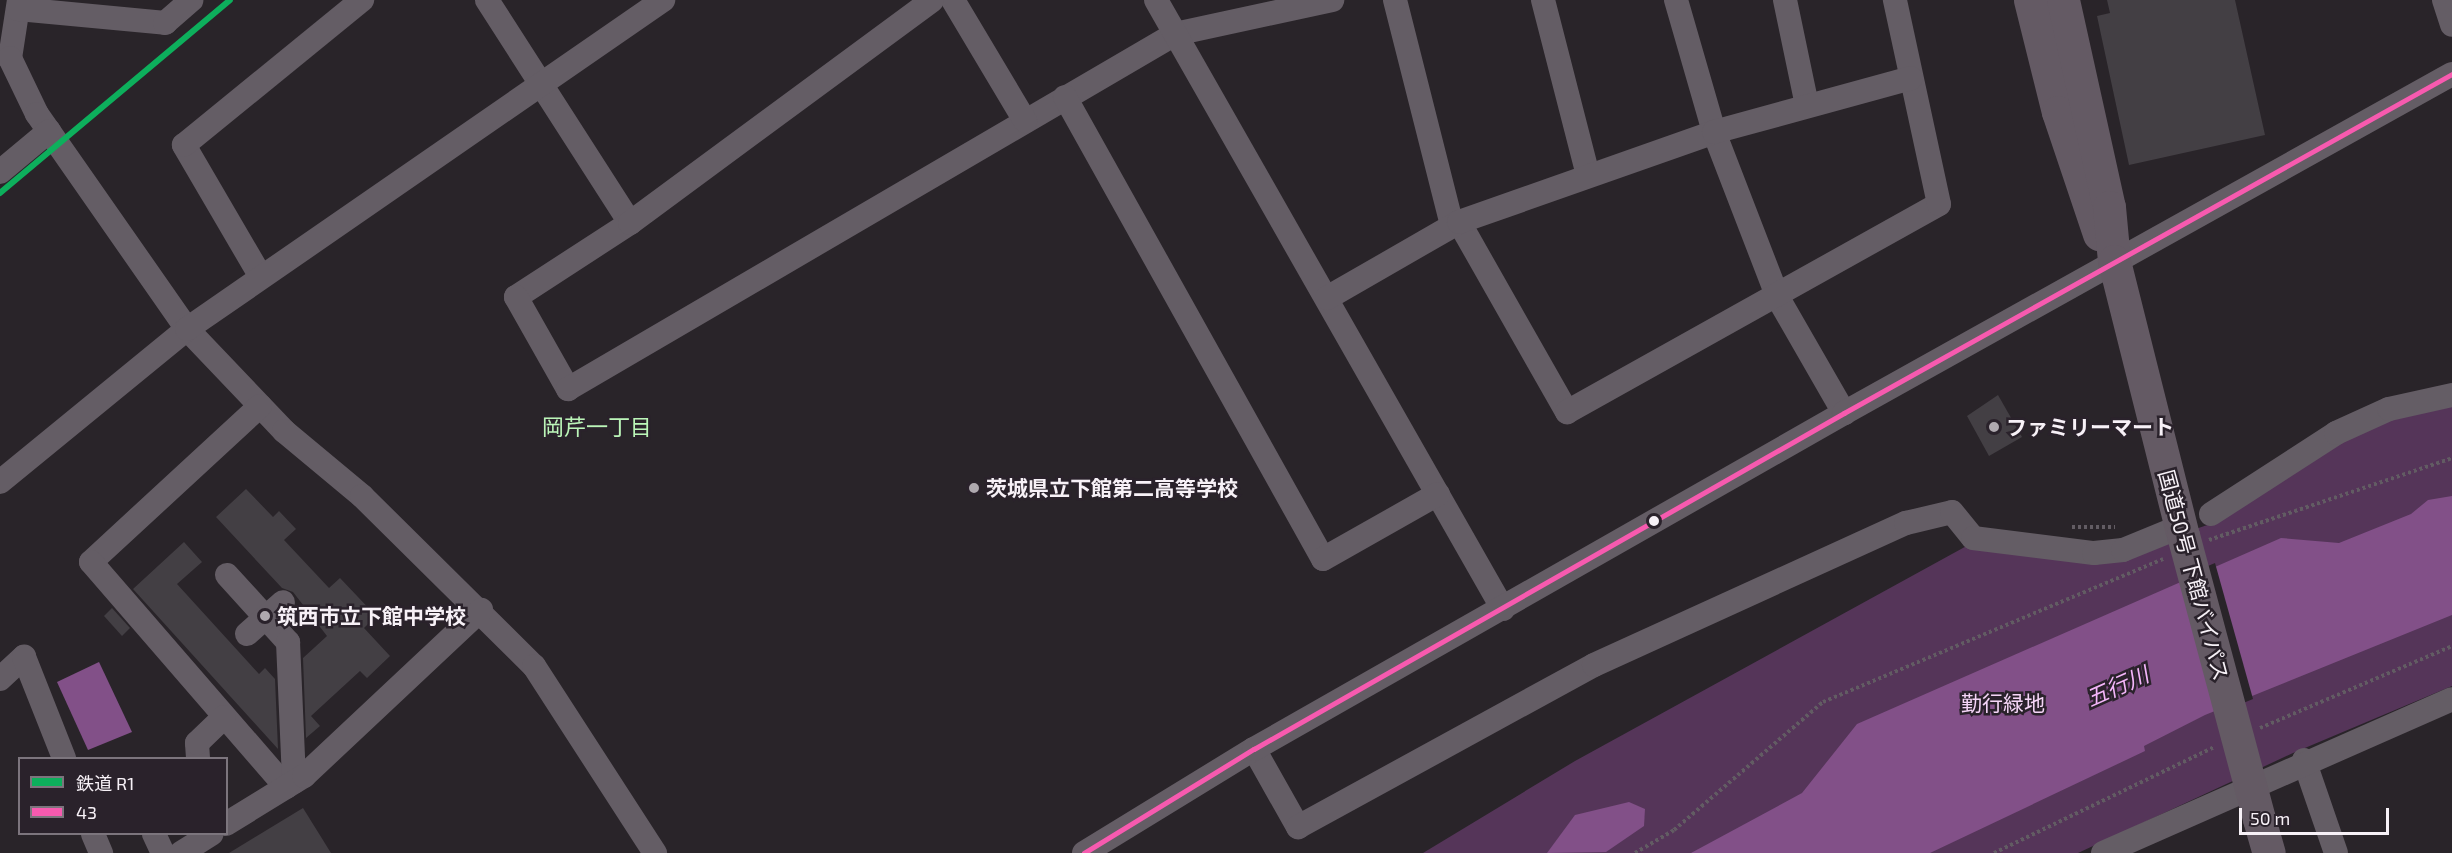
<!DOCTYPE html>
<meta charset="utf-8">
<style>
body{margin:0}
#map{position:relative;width:2452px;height:853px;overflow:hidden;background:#292429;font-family:"Exo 2","Noto Sans JP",sans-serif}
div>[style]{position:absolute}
.green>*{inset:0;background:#553559}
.water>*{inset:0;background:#825088}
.pier>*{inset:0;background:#292429}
.building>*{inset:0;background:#433f44}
.path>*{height:4px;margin-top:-2px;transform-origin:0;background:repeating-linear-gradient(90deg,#625c63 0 3px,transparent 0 6px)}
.minor>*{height:24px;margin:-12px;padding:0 12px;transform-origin:12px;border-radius:12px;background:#645d65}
.highway>*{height:33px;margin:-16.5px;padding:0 16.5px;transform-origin:16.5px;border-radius:16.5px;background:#645a64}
.highway-bridge>*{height:33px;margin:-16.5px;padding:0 16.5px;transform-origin:16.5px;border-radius:16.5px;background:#645a64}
.bus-1>*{height:4.5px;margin:-2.25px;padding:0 2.25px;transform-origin:2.25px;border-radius:2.25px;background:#f75aaf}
.rail-1>*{height:6px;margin:-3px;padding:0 3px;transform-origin:3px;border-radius:3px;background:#0daf5c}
.dots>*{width:16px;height:16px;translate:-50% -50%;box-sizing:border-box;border:3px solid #2a222b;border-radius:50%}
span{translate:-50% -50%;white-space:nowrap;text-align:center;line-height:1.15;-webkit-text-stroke:5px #2a222b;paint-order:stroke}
.poi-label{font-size:21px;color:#f7f1f7;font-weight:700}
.left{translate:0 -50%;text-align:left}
.street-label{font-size:21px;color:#f7f1f7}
.park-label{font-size:21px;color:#f5d5f7}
.neighbourhood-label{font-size:22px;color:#bbf5b8}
.water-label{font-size:22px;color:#f4b6fa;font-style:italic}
.legend{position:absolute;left:18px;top:757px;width:210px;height:78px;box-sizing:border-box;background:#2a222b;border:2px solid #7c757d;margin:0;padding:8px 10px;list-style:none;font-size:18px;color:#f7f1f7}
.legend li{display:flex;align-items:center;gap:12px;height:30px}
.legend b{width:30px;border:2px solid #7c757d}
.scale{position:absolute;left:2239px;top:808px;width:150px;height:27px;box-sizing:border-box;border:3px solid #f7f1f7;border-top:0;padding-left:8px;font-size:18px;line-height:21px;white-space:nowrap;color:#f7f1f7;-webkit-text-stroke:4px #2a222b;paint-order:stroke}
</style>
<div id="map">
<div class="green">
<i style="clip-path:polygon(2452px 405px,2452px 686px,2293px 753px,2078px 853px,1423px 853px,1575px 761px,1972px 543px,2093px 564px,2222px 520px,2342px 439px,2386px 419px)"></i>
</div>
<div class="water">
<i style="clip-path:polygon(2452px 496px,2452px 615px,2205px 715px,2144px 746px,2145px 751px,1930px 853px,1691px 853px,1802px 793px,1857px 724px,2281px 538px,2339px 543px,2411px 514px,2428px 500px)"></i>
<i style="clip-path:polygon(99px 662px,132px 732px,88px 750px,57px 682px)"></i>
<i style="clip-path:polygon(1629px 802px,1645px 809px,1644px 826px,1606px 852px,1547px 853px,1575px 815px)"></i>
</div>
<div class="pier">
<i style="clip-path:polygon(2215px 563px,2253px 699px,2219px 713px,2182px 577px)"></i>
</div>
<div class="building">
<i style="clip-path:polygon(2107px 0,2235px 0,2265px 135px,2129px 165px,2097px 16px,2110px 13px)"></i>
<i style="clip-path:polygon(1998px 395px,2022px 437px,1989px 456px,1967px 416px)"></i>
<i style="clip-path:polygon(246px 489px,273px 517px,279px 511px,296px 529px,284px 540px,329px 588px,340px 578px,376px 616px,364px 628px,390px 656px,367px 678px,360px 671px,311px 716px,320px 726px,306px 738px,303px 658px,327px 636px,293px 592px,282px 588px,216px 517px)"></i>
<i style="clip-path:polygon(184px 542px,202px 562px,177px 584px,259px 674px,265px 668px,275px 679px,278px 749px,133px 589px)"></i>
<i style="clip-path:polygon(112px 608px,130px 628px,122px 636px,104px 616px)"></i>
<i style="clip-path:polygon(303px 808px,331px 853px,229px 853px)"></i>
</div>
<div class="path">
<i style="left:2072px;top:527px;width:43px"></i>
<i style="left:2209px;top:540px;width:256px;rotate:-18.6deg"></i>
<i style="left:2260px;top:728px;width:209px;rotate:-23.1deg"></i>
<i style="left:1635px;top:853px;width:45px;rotate:-30.5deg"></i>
<i style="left:1674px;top:830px;width:196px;rotate:-40.7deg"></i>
<i style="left:1823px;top:702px;width:369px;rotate:-22.8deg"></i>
<i style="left:1994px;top:853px;width:244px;rotate:-25.7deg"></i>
</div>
<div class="minor">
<i style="left:19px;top:0;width:59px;rotate:98.8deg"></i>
<i style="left:10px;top:58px;width:62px;rotate:64.3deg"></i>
<i style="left:37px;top:114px;width:262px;rotate:55.1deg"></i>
<i style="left:187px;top:329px;width:141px;rotate:46.4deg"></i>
<i style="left:284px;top:431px;width:102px;rotate:39.8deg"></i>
<i style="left:362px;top:496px;width:242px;rotate:44.7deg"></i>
<i style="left:534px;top:666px;width:223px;rotate:57.1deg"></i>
<i style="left:487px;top:0;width:265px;rotate:57.3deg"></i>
<i style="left:630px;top:223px;width:136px;rotate:147deg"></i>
<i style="left:516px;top:297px;width:106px;rotate:60.5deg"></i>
<i style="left:568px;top:389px;width:703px;rotate:-30.32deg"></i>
<i style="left:1175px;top:34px;width:161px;rotate:-12.2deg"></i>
<i style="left:953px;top:0;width:141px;rotate:59.2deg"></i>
<i style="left:1156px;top:0;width:701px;rotate:60.33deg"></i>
<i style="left:1395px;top:0;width:232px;rotate:75.8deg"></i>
<i style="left:1543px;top:0;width:181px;rotate:75.6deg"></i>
<i style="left:1676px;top:0;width:137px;rotate:73.9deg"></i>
<i style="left:1714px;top:132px;width:178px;rotate:68.9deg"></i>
<i style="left:1778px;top:298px;width:133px;rotate:60.1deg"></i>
<i style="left:1785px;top:0;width:107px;rotate:78.2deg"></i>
<i style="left:2444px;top:0;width:26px;rotate:72deg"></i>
<i style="left:18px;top:9px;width:148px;rotate:5.4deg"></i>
<i style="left:165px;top:23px;width:35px;rotate:-41deg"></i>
<i style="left:1065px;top:97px;width:529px;rotate:60.82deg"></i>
<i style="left:1323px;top:559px;width:132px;rotate:-29.5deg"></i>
<i style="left:0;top:172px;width:64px;rotate:-39.9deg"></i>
<i style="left:1459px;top:222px;width:219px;rotate:60.4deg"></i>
<i style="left:1567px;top:412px;width:426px;rotate:-29.2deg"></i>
<i style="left:1939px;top:204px;width:209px;rotate:-102.2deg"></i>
<i style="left:630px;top:223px;width:375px;rotate:-36.4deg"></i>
<i style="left:261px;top:277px;width:153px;rotate:-120.3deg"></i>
<i style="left:184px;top:145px;width:230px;rotate:-39.2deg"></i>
<i style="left:1327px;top:298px;width:152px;rotate:-29.9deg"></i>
<i style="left:1459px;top:222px;width:270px;rotate:-19.4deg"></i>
<i style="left:1714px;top:132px;width:204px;rotate:-15.3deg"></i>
<i style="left:260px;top:406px;width:230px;rotate:137.3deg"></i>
<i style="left:91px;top:562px;width:298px;rotate:49.1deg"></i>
<i style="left:0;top:482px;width:242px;rotate:-39.3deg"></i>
<i style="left:187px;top:329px;width:579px;rotate:-34.65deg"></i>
<i style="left:2211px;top:514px;width:149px;rotate:-32.9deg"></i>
<i style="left:2336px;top:433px;width:58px;rotate:-24.4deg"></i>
<i style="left:2389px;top:409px;width:65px;rotate:-12.5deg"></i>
<i style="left:227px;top:575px;width:91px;rotate:47.7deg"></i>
<i style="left:288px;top:642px;width:140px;rotate:87.5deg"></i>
<i style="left:247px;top:634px;width:48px;rotate:-41.6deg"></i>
<i style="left:0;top:679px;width:33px;rotate:-43deg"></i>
<i style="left:24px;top:657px;width:109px;rotate:68.4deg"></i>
<i style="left:1254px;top:749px;width:90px;rotate:60.6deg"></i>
<i style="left:1298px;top:827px;width:337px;rotate:-28.7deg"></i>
<i style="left:1594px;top:665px;width:343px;rotate:-24.5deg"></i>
<i style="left:1906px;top:523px;width:47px;rotate:-13.4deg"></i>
<i style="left:1952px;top:512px;width:33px;rotate:51deg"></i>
<i style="left:1973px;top:538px;width:122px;rotate:7.1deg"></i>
<i style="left:2094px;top:553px;width:29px;rotate:-6deg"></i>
<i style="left:2123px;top:550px;width:48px;rotate:-22.2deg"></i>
<i style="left:198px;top:758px;width:15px;rotate:-94deg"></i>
<i style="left:197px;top:743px;width:37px;rotate:-44deg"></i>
<i style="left:2304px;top:760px;width:98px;rotate:71deg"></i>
<i style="left:226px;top:824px;width:92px;rotate:-31.6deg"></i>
<i style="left:304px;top:776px;width:243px;rotate:-43.2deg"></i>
<i style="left:93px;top:834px;width:21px;rotate:67deg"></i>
<i style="left:154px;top:834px;width:21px;rotate:65deg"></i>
<i style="left:181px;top:853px;width:36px;rotate:-32deg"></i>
<i style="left:1084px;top:853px;width:199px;rotate:-31.5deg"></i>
<i style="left:1254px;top:749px;width:679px;rotate:-29.66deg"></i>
<i style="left:1844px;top:413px;width:696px;rotate:-29.14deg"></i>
<i style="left:2103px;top:853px;width:381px;rotate:-23.8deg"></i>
</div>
<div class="highway">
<i style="left:2030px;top:0;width:115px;rotate:76deg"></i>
<i style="left:2058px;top:112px;width:129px;rotate:71.4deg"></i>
<i style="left:2063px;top:0;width:212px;rotate:77.5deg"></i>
<i style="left:2109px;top:207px;width:54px;rotate:84.7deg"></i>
<i style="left:2114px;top:261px;width:283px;rotate:75.9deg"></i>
<i style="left:2259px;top:819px;width:35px;rotate:74deg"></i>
</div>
<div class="highway-bridge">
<i style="left:2183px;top:535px;width:294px;rotate:75deg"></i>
</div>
<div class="bus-1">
<i style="left:1084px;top:853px;width:199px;rotate:-31.5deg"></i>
<i style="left:1254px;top:749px;width:679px;rotate:-29.66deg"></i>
<i style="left:1844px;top:413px;width:696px;rotate:-29.14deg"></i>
</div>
<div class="rail-1">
<i style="left:0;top:193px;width:300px;rotate:-40deg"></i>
</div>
<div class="dots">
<i style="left:1994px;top:427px;background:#afa9af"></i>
<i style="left:974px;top:488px;background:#afa9af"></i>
<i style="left:1654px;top:521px;background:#f7f1f7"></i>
<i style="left:265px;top:616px;background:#afa9af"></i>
</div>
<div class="poi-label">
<span class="left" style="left:2006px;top:427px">ファミリーマート</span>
<span class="left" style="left:986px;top:488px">茨城県立下館第二高等学校</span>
<span class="left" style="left:277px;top:616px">筑西市立下館中学校</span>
</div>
<div class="street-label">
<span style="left:2194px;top:575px;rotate:75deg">国道50号 下館バイパス</span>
</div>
<div class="park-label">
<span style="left:2003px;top:703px">勤行緑地</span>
</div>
<div class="neighbourhood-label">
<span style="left:597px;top:427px">岡芹一丁目</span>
</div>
<div class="water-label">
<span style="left:2117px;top:686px;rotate:-24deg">五行川</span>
</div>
<ul class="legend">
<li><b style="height:8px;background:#0daf5c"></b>鉄道 R1</li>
<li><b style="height:8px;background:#f75aaf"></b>43</li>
</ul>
<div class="scale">50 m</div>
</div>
